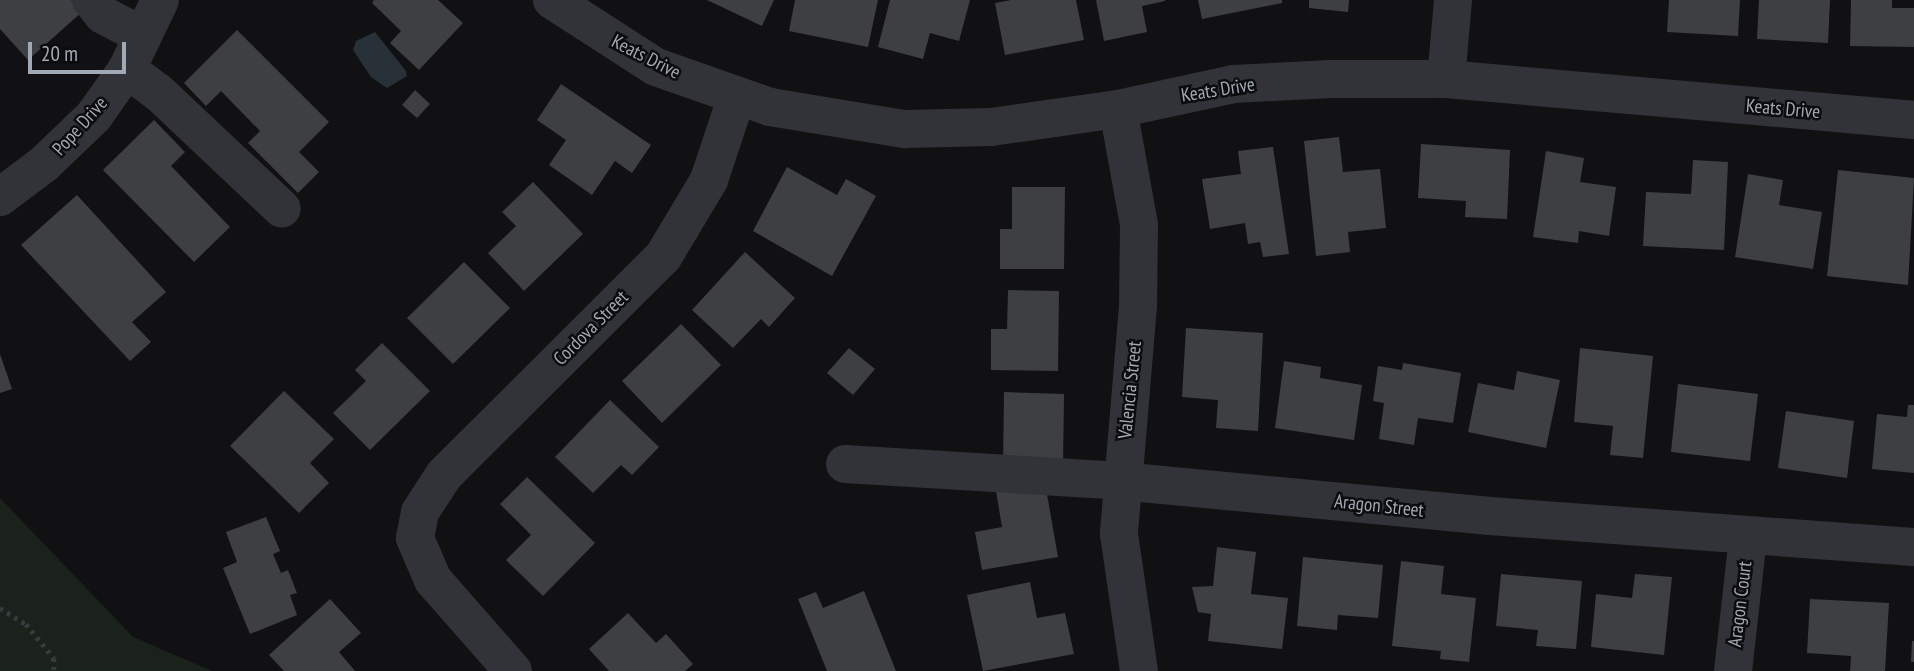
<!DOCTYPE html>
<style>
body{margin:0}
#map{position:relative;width:1914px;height:671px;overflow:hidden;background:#111113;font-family:"PT Sans Narrow",sans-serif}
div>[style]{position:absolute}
.green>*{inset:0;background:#1b221b}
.water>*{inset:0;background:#273137}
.building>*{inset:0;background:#3d3f43}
.path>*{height:4.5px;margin-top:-2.25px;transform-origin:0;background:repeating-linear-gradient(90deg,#383a3f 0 3.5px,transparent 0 8.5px)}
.minor>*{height:38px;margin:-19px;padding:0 19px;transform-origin:19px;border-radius:19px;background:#323338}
span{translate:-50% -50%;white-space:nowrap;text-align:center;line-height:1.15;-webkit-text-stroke:5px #0c0c0e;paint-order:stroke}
.street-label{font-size:19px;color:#a1a9b4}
.scale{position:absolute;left:28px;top:42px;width:98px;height:32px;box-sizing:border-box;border:4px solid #a1a9b4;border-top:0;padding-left:9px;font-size:21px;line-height:24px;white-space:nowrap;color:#a1a9b4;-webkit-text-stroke:5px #0c0c0e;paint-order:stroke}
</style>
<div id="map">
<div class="green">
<i style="clip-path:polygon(0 498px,133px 637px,212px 671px,0 671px)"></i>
</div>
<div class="water">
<i style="clip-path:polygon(375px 32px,406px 71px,407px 76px,387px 88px,371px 77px,353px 50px,356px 41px)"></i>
</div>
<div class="building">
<i style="clip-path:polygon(0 0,71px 0,82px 12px,28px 60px,0 29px)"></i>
<i style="clip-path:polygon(374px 0,438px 0,463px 23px,419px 70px,390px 43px,401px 31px,372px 3px)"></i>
<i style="clip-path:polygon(707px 0,774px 0,762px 26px)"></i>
<i style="clip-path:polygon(795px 0,878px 0,868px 47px,789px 31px)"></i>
<i style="clip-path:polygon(890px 0,970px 0,959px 41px,930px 33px,923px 59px,878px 47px)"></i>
<i style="clip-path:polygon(1011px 0,1076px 0,1084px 40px,1005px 55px,995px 3px)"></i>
<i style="clip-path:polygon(1096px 0,1165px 0,1165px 1px,1142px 6px,1147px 32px,1104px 41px)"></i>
<i style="clip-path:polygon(1198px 0,1282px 0,1282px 3px,1202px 19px)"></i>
<i style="clip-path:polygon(1309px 0,1349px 0,1348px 12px,1309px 8px)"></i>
<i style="clip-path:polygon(1669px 0,1740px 0,1738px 36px,1667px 32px)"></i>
<i style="clip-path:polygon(1759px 0,1830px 0,1828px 43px,1757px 39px)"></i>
<i style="clip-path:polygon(1851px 0,1892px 0,1892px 8px,1914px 8px,1914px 47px,1850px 46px)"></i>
<i style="clip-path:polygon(237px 30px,329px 122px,299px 152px,319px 172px,298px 193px,248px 143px,260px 131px,221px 91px,206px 106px,184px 83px)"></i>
<i style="clip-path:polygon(561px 84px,651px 145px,632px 173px,615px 161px,592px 195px,549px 165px,566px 140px,537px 120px)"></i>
<i style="clip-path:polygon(415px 90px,430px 104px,417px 118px,402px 105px)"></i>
<i style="clip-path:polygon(154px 120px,185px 152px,171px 166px,230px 227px,194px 262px,103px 170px)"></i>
<i style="clip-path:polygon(1339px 137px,1343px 172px,1380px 169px,1386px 228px,1348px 232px,1350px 252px,1316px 256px,1304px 141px)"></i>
<i style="clip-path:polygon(1421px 144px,1510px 150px,1507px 219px,1465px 217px,1466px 201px,1418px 198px)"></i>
<i style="clip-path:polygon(1273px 147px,1289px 254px,1263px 257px,1260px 242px,1248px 244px,1245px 223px,1210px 229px,1202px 179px,1241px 174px,1238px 151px)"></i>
<i style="clip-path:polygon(1546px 151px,1584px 158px,1580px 182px,1616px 187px,1609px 236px,1579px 231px,1578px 243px,1533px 237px)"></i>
<i style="clip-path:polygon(1693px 160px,1728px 162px,1724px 250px,1643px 246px,1646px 192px,1691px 194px)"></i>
<i style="clip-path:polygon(787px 167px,837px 195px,846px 179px,876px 196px,832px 276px,753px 231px)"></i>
<i style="clip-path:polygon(1838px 170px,1914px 178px,1908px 285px,1827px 276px)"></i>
<i style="clip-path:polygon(1748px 174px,1783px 180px,1779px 205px,1822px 212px,1813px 269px,1735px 257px)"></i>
<i style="clip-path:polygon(533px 182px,583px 234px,524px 291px,488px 253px,516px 226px,502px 212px)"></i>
<i style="clip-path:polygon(1012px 187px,1065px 187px,1064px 269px,1000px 269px,1000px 229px,1012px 229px)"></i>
<i style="clip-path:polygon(77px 195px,166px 292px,132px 322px,151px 342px,130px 361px,21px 245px)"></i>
<i style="clip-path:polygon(745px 252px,795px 298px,769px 327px,761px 319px,733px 348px,692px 310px)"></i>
<i style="clip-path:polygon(464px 262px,510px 308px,453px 364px,407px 318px)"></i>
<i style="clip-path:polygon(1008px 290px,1059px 291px,1058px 371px,991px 370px,991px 329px,1007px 329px)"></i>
<i style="clip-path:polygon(681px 324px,721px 365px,662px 423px,622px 381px)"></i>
<i style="clip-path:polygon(1186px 328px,1263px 333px,1258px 431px,1216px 428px,1218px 400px,1182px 397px)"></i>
<i style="clip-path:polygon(382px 343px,430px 391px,370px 450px,333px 413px,366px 381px,355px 370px)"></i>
<i style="clip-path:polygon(849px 348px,875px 369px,853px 395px,827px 373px)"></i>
<i style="clip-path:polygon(1580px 348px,1653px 356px,1643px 458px,1610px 455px,1613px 426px,1574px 422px)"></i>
<i style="clip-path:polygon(0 354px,12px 389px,0 393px)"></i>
<i style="clip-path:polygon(1284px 361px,1321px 367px,1320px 378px,1362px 385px,1354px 440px,1275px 428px)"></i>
<i style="clip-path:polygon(1403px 363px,1461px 373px,1453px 423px,1418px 418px,1414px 445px,1379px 439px,1384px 403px,1373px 401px,1378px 366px,1402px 370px)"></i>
<i style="clip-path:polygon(1517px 371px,1560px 380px,1546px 448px,1468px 432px,1478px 383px,1514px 390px)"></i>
<i style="clip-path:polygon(1678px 384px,1758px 394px,1750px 461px,1671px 452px)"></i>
<i style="clip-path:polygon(284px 391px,334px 439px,310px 463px,329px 483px,299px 513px,230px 446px)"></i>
<i style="clip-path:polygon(1004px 392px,1064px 394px,1063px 467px,1003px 465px)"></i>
<i style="clip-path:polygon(610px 400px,659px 447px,632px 475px,621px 465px,593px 493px,555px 457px)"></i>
<i style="clip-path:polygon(1908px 405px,1914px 405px,1914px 473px,1872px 469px,1877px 414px,1907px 417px)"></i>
<i style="clip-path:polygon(1786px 411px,1854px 421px,1847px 478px,1778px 468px)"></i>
<i style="clip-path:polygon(527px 477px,595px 543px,543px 596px,506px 560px,531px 535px,500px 504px)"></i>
<i style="clip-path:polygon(1044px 477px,1058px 557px,982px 570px,975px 532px,1002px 527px,995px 485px)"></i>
<i style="clip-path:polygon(266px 517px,280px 551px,273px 554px,281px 573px,288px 570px,297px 593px,290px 595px,297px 615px,250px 634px,223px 568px,237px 562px,226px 532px)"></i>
<i style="clip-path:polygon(1217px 547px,1256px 552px,1251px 594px,1288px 598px,1282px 649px,1208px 641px,1211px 614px,1198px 612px,1192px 587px,1213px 586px)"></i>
<i style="clip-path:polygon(1303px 557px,1383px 565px,1378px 618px,1338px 615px,1337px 630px,1297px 626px)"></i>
<i style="clip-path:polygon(1401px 561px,1444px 566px,1441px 594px,1476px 598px,1469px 662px,1440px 659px,1441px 651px,1392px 646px)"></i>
<i style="clip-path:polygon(1501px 574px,1582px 581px,1576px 649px,1536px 646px,1538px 630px,1496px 626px)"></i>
<i style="clip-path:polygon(1635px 574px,1672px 577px,1664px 655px,1591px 647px,1596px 594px,1632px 598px)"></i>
<i style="clip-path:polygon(1030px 582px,1037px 618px,1065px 613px,1074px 654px,983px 671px,967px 595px)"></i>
<i style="clip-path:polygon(864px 591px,896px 671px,827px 671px,798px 599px,816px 592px,823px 608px)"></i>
<i style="clip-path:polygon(330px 599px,361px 633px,339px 652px,355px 671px,284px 671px,269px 655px)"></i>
<i style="clip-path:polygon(1810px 599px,1889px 603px,1885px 671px,1850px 671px,1851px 656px,1807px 653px)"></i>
<i style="clip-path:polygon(628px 613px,656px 643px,666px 634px,693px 664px,685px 671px,609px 671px,589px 649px)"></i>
<i style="clip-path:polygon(1912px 641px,1914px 641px,1914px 662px,1911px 662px)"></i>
</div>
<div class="path">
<i style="left:0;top:608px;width:31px;rotate:32deg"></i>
<i style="left:26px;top:624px;width:44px;rotate:50.5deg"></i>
<i style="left:54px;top:658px;width:13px;rotate:90deg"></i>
</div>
<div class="minor">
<i style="left:91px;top:0;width:19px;rotate:51deg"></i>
<i style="left:103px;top:15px;width:45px;rotate:27.7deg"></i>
<i style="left:552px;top:0;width:124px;rotate:32.8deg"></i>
<i style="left:656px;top:67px;width:121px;rotate:19.3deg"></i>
<i style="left:770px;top:107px;width:137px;rotate:9.3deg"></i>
<i style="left:905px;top:129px;width:86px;rotate:-1.3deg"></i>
<i style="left:991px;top:127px;width:128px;rotate:-8.1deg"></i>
<i style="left:1118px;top:109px;width:119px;rotate:-12.2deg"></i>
<i style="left:1234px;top:84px;width:97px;rotate:-3deg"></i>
<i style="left:1331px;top:79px;width:115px"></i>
<i style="left:1446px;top:79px;width:470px;rotate:5deg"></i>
<i style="left:127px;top:69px;width:39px;rotate:37deg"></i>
<i style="left:158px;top:92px;width:170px;rotate:43.3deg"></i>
<i style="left:1446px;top:79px;width:79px;rotate:-84.9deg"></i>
<i style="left:1118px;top:109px;width:118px;rotate:79.7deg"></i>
<i style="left:1139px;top:225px;width:81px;rotate:90.7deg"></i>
<i style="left:1138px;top:306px;width:229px;rotate:94.8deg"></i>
<i style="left:1119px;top:534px;width:138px;rotate:81.7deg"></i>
<i style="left:0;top:197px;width:55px;rotate:-36.9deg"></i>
<i style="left:44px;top:164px;width:69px;rotate:-43.8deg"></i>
<i style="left:94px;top:116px;width:57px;rotate:-54.9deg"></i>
<i style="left:127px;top:69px;width:76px;rotate:-64.4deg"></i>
<i style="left:845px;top:464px;width:276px;rotate:3.5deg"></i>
<i style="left:1120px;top:481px;width:372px;rotate:5.4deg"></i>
<i style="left:1490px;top:516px;width:425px;rotate:4.2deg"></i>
<i style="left:513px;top:671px;width:121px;rotate:-131.3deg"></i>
<i style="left:433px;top:580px;width:46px;rotate:-113.2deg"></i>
<i style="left:415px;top:538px;width:26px;rotate:-79deg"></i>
<i style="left:420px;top:512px;width:44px;rotate:-57deg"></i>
<i style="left:444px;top:475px;width:309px;rotate:-44.9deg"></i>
<i style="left:663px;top:257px;width:90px;rotate:-59.1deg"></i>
<i style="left:709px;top:180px;width:89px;rotate:-71.6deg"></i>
<i style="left:1733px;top:671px;width:134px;rotate:-83.6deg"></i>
</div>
<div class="street-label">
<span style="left:646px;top:57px;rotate:27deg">Keats Drive</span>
<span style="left:1218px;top:90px;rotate:-9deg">Keats Drive</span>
<span style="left:1783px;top:109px;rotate:5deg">Keats Drive</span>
<span style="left:80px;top:126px;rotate:-48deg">Pope Drive</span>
<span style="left:591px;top:328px;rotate:-45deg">Cordova Street</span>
<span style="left:1130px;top:390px;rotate:-84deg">Valencia Street</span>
<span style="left:1379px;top:506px;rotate:6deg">Aragon Street</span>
<span style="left:1740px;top:604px;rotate:-83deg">Aragon Court</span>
</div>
<div class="scale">20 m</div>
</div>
